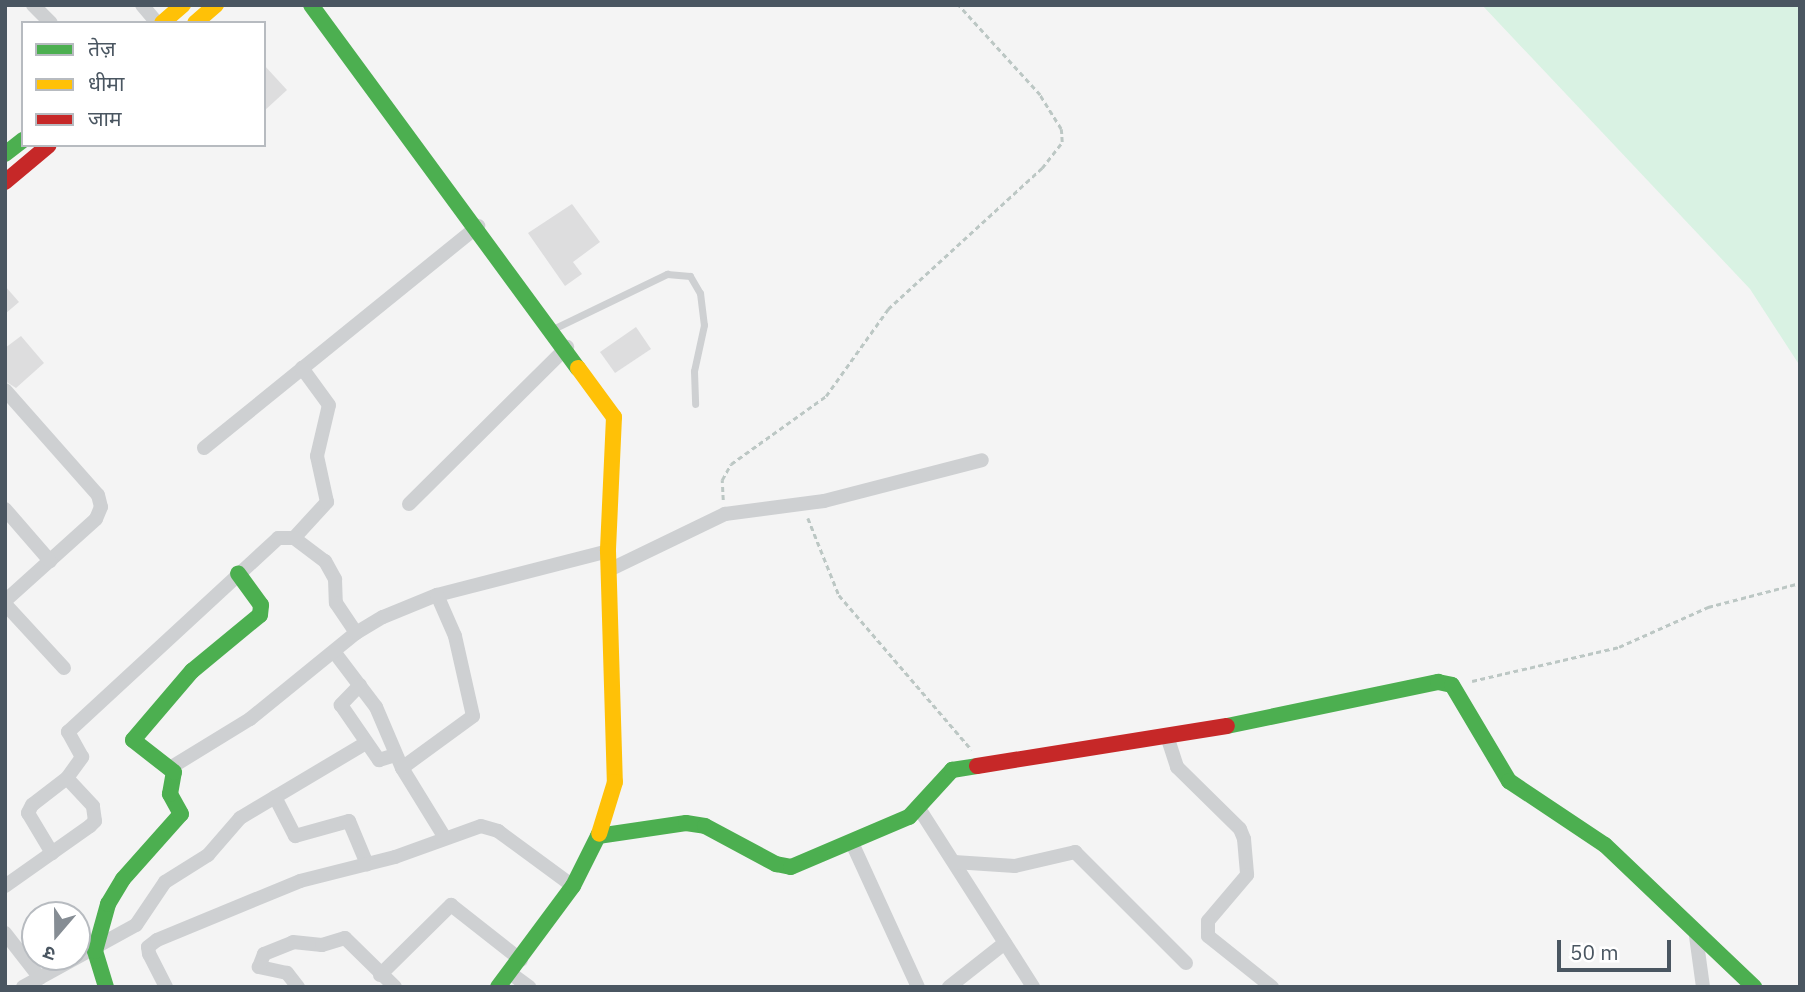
<!DOCTYPE html>
<meta charset="utf-8">
<style>
body{margin:0}
#map{position:relative;width:1805px;height:992px;overflow:hidden;background:#f4f4f4;font-family:"IBM Plex Sans","Noto Sans Devanagari",sans-serif}
div>[style]{position:absolute}
.green>*{inset:0;background:#d9f2e3}
.building>*{inset:0;background:#ddddde}
.path>*{height:2.5px;margin-top:-1.25px;transform-origin:0;background:repeating-linear-gradient(90deg,#bcc7c4 0 5px,transparent 0 8.5px)}
.lane>*{height:7px;margin:-3.5px;padding:0 3.5px;transform-origin:3.5px;border-radius:3.5px;background:#ced0d2}
.street>*{height:14px;margin:-7px;padding:0 7px;transform-origin:7px;border-radius:7px;background:#ced0d2}
.fast>*{height:16px;margin:-8px;padding:0 8px;transform-origin:8px;border-radius:8px;background:#4caf50}
.slow>*{height:16px;margin:-8px;padding:0 8px;transform-origin:8px;border-radius:8px;background:#ffc107}
.jam>*{height:16px;margin:-8px;padding:0 8px;transform-origin:8px;border-radius:8px;background:#c62828}
span{translate:-50% -50%;white-space:nowrap;text-align:center;line-height:1.15;-webkit-text-stroke:5px #fff;paint-order:stroke}
.frame{position:absolute;inset:0;border:7px solid #4a5661;pointer-events:none}
.legend{position:absolute;left:21px;top:21px;width:245px;height:126px;box-sizing:border-box;background:#fff;border:2px solid #b7bbc0;margin:0;padding:9px 12px;list-style:none;font-size:21px;color:#4a5661}
.legend li{display:flex;align-items:center;gap:14px;height:35px}
.legend b{width:35px;border:2px solid #b7bbc0}
.north{position:absolute;left:21px;top:901px;width:70px;height:70px;box-sizing:border-box;background:#fff;border:2px solid #b7bbc0;border-radius:50%;rotate:200deg;font-size:19px;font-weight:700;line-height:28px;text-align:center;color:#4a5661}
.north::after{content:'';display:block;margin:auto;width:24px;height:32px;background:#868d94;clip-path:polygon(50% 0,100% 100%,50% 72%,0 100%)}
.scale{position:absolute;left:1557px;top:940px;width:114px;height:32px;box-sizing:border-box;border:4px solid #4a5661;border-top:0;padding-left:9px;font-size:21px;line-height:24px;white-space:nowrap;color:#4a5661;-webkit-text-stroke:5px #fff;paint-order:stroke}
</style>
<div id="map">
<div class="green">
<i style="clip-path:polygon(1482px 5px,1800px 5px,1800px 366px,1750px 289px)"></i>
</div>
<div class="building">
<i style="clip-path:polygon(264px 65px,287px 90px,264px 111px)"></i>
<i style="clip-path:polygon(572px 204px,600px 242px,573px 262px,582px 274px,565px 286px,528px 233px)"></i>
<i style="clip-path:polygon(5px 286px,19px 302px,5px 314px)"></i>
<i style="clip-path:polygon(636px 327px,651px 349px,615px 373px,600px 352px)"></i>
<i style="clip-path:polygon(21px 336px,44px 363px,16px 388px,5px 381px,5px 348px)"></i>
</div>
<div class="path">
<i style="left:723px;top:500px;width:20px;rotate:-93deg"></i>
<i style="left:722px;top:480px;width:18px;rotate:-61deg"></i>
<i style="left:731px;top:464px;width:117px;rotate:-35.6deg"></i>
<i style="left:826px;top:396px;width:107px;rotate:-54.5deg"></i>
<i style="left:888px;top:309px;width:209px;rotate:-42.5deg"></i>
<i style="left:1042px;top:168px;width:33px;rotate:-52deg"></i>
<i style="left:1062px;top:142px;width:13px;rotate:-94deg"></i>
<i style="left:1061px;top:129px;width:40px;rotate:-122deg"></i>
<i style="left:1040px;top:95px;width:122px;rotate:-132.3deg"></i>
<i style="left:808px;top:518px;width:83px;rotate:68.1deg"></i>
<i style="left:839px;top:595px;width:204px;rotate:49.4deg"></i>
<i style="left:1472px;top:681px;width:151px;rotate:-13deg"></i>
<i style="left:1619px;top:647px;width:98px;rotate:-24.2deg"></i>
<i style="left:1708px;top:607px;width:95px;rotate:-14.6deg"></i>
</div>
<div class="lane">
<i style="left:553px;top:329px;width:127px;rotate:-25.8deg"></i>
<i style="left:667px;top:274px;width:23px;rotate:5deg"></i>
<i style="left:690px;top:276px;width:20px;rotate:60deg"></i>
<i style="left:700px;top:293px;width:32px;rotate:83deg"></i>
<i style="left:704px;top:325px;width:47px;rotate:102.3deg"></i>
<i style="left:694px;top:371px;width:33px;rotate:88deg"></i>
</div>
<div class="street">
<i style="left:33px;top:5px;width:25px;rotate:45deg"></i>
<i style="left:142px;top:5px;width:23px;rotate:50deg"></i>
<i style="left:5px;top:390px;width:140px;rotate:48.5deg"></i>
<i style="left:98px;top:495px;width:12px;rotate:76deg"></i>
<i style="left:101px;top:507px;width:13px;rotate:113deg"></i>
<i style="left:96px;top:519px;width:122px;rotate:138deg"></i>
<i style="left:204px;top:448px;width:353px;rotate:-39deg"></i>
<i style="left:409px;top:504px;width:223px;rotate:-44.8deg"></i>
<i style="left:5px;top:509px;width:69px;rotate:49.1deg"></i>
<i style="left:294px;top:538px;width:49px;rotate:-47.5deg"></i>
<i style="left:327px;top:502px;width:47px;rotate:-102.3deg"></i>
<i style="left:317px;top:456px;width:52px;rotate:-76.8deg"></i>
<i style="left:329px;top:405px;width:46px;rotate:-126.1deg"></i>
<i style="left:609px;top:570px;width:129px;rotate:-25.8deg"></i>
<i style="left:725px;top:514px;width:100px;rotate:-7.5deg"></i>
<i style="left:824px;top:501px;width:163px;rotate:-14.5deg"></i>
<i style="left:5px;top:604px;width:87px;rotate:47.3deg"></i>
<i style="left:335px;top:653px;width:68px;rotate:52.8deg"></i>
<i style="left:376px;top:707px;width:66px;rotate:66.9deg"></i>
<i style="left:402px;top:768px;width:82px;rotate:58.4deg"></i>
<i style="left:360px;top:685px;width:28px;rotate:134deg"></i>
<i style="left:341px;top:705px;width:67px;rotate:55.4deg"></i>
<i style="left:379px;top:760px;width:17px;rotate:-17deg"></i>
<i style="left:1167px;top:736px;width:33px;rotate:72deg"></i>
<i style="left:1177px;top:767px;width:88px;rotate:44.5deg"></i>
<i style="left:1240px;top:829px;width:11px;rotate:68deg"></i>
<i style="left:1244px;top:839px;width:36px;rotate:85deg"></i>
<i style="left:1247px;top:875px;width:60px;rotate:130.3deg"></i>
<i style="left:1208px;top:921px;width:15px;rotate:90deg"></i>
<i style="left:1208px;top:936px;width:82px;rotate:38.6deg"></i>
<i style="left:170px;top:768px;width:94px;rotate:-31.5deg"></i>
<i style="left:250px;top:719px;width:136px;rotate:-39.1deg"></i>
<i style="left:356px;top:633px;width:31px;rotate:-31deg"></i>
<i style="left:383px;top:617px;width:58px;rotate:-22.2deg"></i>
<i style="left:437px;top:595px;width:177px;rotate:-14.4deg"></i>
<i style="left:402px;top:768px;width:88px;rotate:-36.2deg"></i>
<i style="left:473px;top:716px;width:82px;rotate:-102.7deg"></i>
<i style="left:455px;top:636px;width:45px;rotate:-113.7deg"></i>
<i style="left:67px;top:778px;width:26px;rotate:-54deg"></i>
<i style="left:82px;top:757px;width:29px;rotate:-119deg"></i>
<i style="left:68px;top:732px;width:286px;rotate:-42.7deg"></i>
<i style="left:278px;top:538px;width:16px"></i>
<i style="left:294px;top:538px;width:39px;rotate:37deg"></i>
<i style="left:325px;top:561px;width:21px;rotate:61deg"></i>
<i style="left:335px;top:579px;width:24px;rotate:88deg"></i>
<i style="left:336px;top:603px;width:36px;rotate:56deg"></i>
<i style="left:275px;top:797px;width:44px;rotate:62.9deg"></i>
<i style="left:295px;top:836px;width:56px;rotate:-15.5deg"></i>
<i style="left:349px;top:821px;width:47px;rotate:67.3deg"></i>
<i style="left:920px;top:810px;width:210px;rotate:57.4deg"></i>
<i style="left:852px;top:843px;width:158px;rotate:65.4deg"></i>
<i style="left:954px;top:862px;width:61px;rotate:3.8deg"></i>
<i style="left:1015px;top:866px;width:62px;rotate:-13.1deg"></i>
<i style="left:1075px;top:852px;width:157px;rotate:45deg"></i>
<i style="left:5px;top:886px;width:104px;rotate:-35.2deg"></i>
<i style="left:90px;top:826px;width:7px;rotate:-45deg"></i>
<i style="left:95px;top:821px;width:15px;rotate:-98deg"></i>
<i style="left:93px;top:806px;width:38px;rotate:-133deg"></i>
<i style="left:67px;top:778px;width:44px;rotate:142.4deg"></i>
<i style="left:32px;top:805px;width:9px;rotate:117deg"></i>
<i style="left:28px;top:813px;width:47px;rotate:59deg"></i>
<i style="left:5px;top:933px;width:57px;rotate:52.1deg"></i>
<i style="left:1696px;top:936px;width:51px;rotate:82.2deg"></i>
<i style="left:510px;top:973px;width:24px;rotate:36deg"></i>
<i style="left:380px;top:975px;width:100px;rotate:-44.6deg"></i>
<i style="left:451px;top:905px;width:89px;rotate:38.2deg"></i>
<i style="left:23px;top:987px;width:129px;rotate:-28.8deg"></i>
<i style="left:136px;top:925px;width:52px;rotate:-56deg"></i>
<i style="left:165px;top:882px;width:51px;rotate:-32.1deg"></i>
<i style="left:208px;top:855px;width:49px;rotate:-49.1deg"></i>
<i style="left:240px;top:818px;width:147px;rotate:-30.8deg"></i>
<i style="left:166px;top:987px;width:37px;rotate:-117deg"></i>
<i style="left:149px;top:954px;width:7px;rotate:-98deg"></i>
<i style="left:148px;top:947px;width:11px;rotate:-38deg"></i>
<i style="left:157px;top:940px;width:155px;rotate:-22.4deg"></i>
<i style="left:300px;top:881px;width:98px;rotate:-14.2deg"></i>
<i style="left:395px;top:857px;width:91px;rotate:-19.8deg"></i>
<i style="left:481px;top:826px;width:18px;rotate:16deg"></i>
<i style="left:498px;top:831px;width:93px;rotate:36.3deg"></i>
<i style="left:298px;top:987px;width:18px;rotate:-128deg"></i>
<i style="left:287px;top:973px;width:29px;rotate:-168deg"></i>
<i style="left:259px;top:967px;width:14px;rotate:-69deg"></i>
<i style="left:264px;top:954px;width:31px;rotate:-22deg"></i>
<i style="left:293px;top:942px;width:29px;rotate:6deg"></i>
<i style="left:322px;top:945px;width:24px;rotate:-17deg"></i>
<i style="left:345px;top:938px;width:70px;rotate:44.4deg"></i>
<i style="left:949px;top:987px;width:71px;rotate:-38.2deg"></i>
</div>
<div class="fast">
<i style="left:311px;top:5px;width:451px;rotate:53.7deg"></i>
<i style="left:5px;top:154px;width:23px;rotate:-38deg"></i>
<i style="left:1227px;top:726px;width:216px;rotate:-11.8deg"></i>
<i style="left:1438px;top:682px;width:14px;rotate:12deg"></i>
<i style="left:1452px;top:685px;width:112px;rotate:59.3deg"></i>
<i style="left:1509px;top:781px;width:115px;rotate:33.7deg"></i>
<i style="left:1605px;top:845px;width:206px;rotate:43.6deg"></i>
<i style="left:598px;top:836px;width:89px;rotate:-8.4deg"></i>
<i style="left:686px;top:823px;width:19px;rotate:9deg"></i>
<i style="left:705px;top:826px;width:81px;rotate:28.2deg"></i>
<i style="left:776px;top:864px;width:15px;rotate:11deg"></i>
<i style="left:791px;top:867px;width:128px;rotate:-23deg"></i>
<i style="left:909px;top:817px;width:64px;rotate:-47.5deg"></i>
<i style="left:952px;top:770px;width:25px;rotate:-9deg"></i>
<i style="left:106px;top:987px;width:38px;rotate:-107deg"></i>
<i style="left:95px;top:951px;width:49px;rotate:-74.5deg"></i>
<i style="left:108px;top:904px;width:29px;rotate:-59deg"></i>
<i style="left:123px;top:879px;width:87px;rotate:-48.3deg"></i>
<i style="left:181px;top:814px;width:23px;rotate:-119deg"></i>
<i style="left:170px;top:794px;width:22px;rotate:-80deg"></i>
<i style="left:174px;top:772px;width:52px;rotate:-142deg"></i>
<i style="left:133px;top:740px;width:91px;rotate:-49.5deg"></i>
<i style="left:192px;top:671px;width:88px;rotate:-39.5deg"></i>
<i style="left:260px;top:615px;width:10px;rotate:-84deg"></i>
<i style="left:261px;top:605px;width:39px;rotate:-126deg"></i>
<i style="left:498px;top:987px;width:126px;rotate:-53.4deg"></i>
<i style="left:573px;top:886px;width:58px;rotate:-63.4deg"></i>
</div>
<div class="slow">
<i style="left:162px;top:23px;width:28px;rotate:-41deg"></i>
<i style="left:195px;top:23px;width:28px;rotate:-41deg"></i>
<i style="left:578px;top:368px;width:61px;rotate:53.7deg"></i>
<i style="left:614px;top:417px;width:134px;rotate:92.6deg"></i>
<i style="left:608px;top:551px;width:231px;rotate:88.3deg"></i>
<i style="left:615px;top:782px;width:54px;rotate:107.1deg"></i>
</div>
<div class="jam">
<i style="left:5px;top:182px;width:57px;rotate:-40.1deg"></i>
<i style="left:977px;top:766px;width:253px;rotate:-9.1deg"></i>
</div>
<div class="frame"></div>
<ul class="legend">
<li><b style="height:9px;background:#4caf50"></b>तेज़</li>
<li><b style="height:9px;background:#ffc107"></b>धीमा</li>
<li><b style="height:9px;background:#c62828"></b>जाम</li>
</ul>
<div class="north">उ</div>
<div class="scale">50 m</div>
</div>
